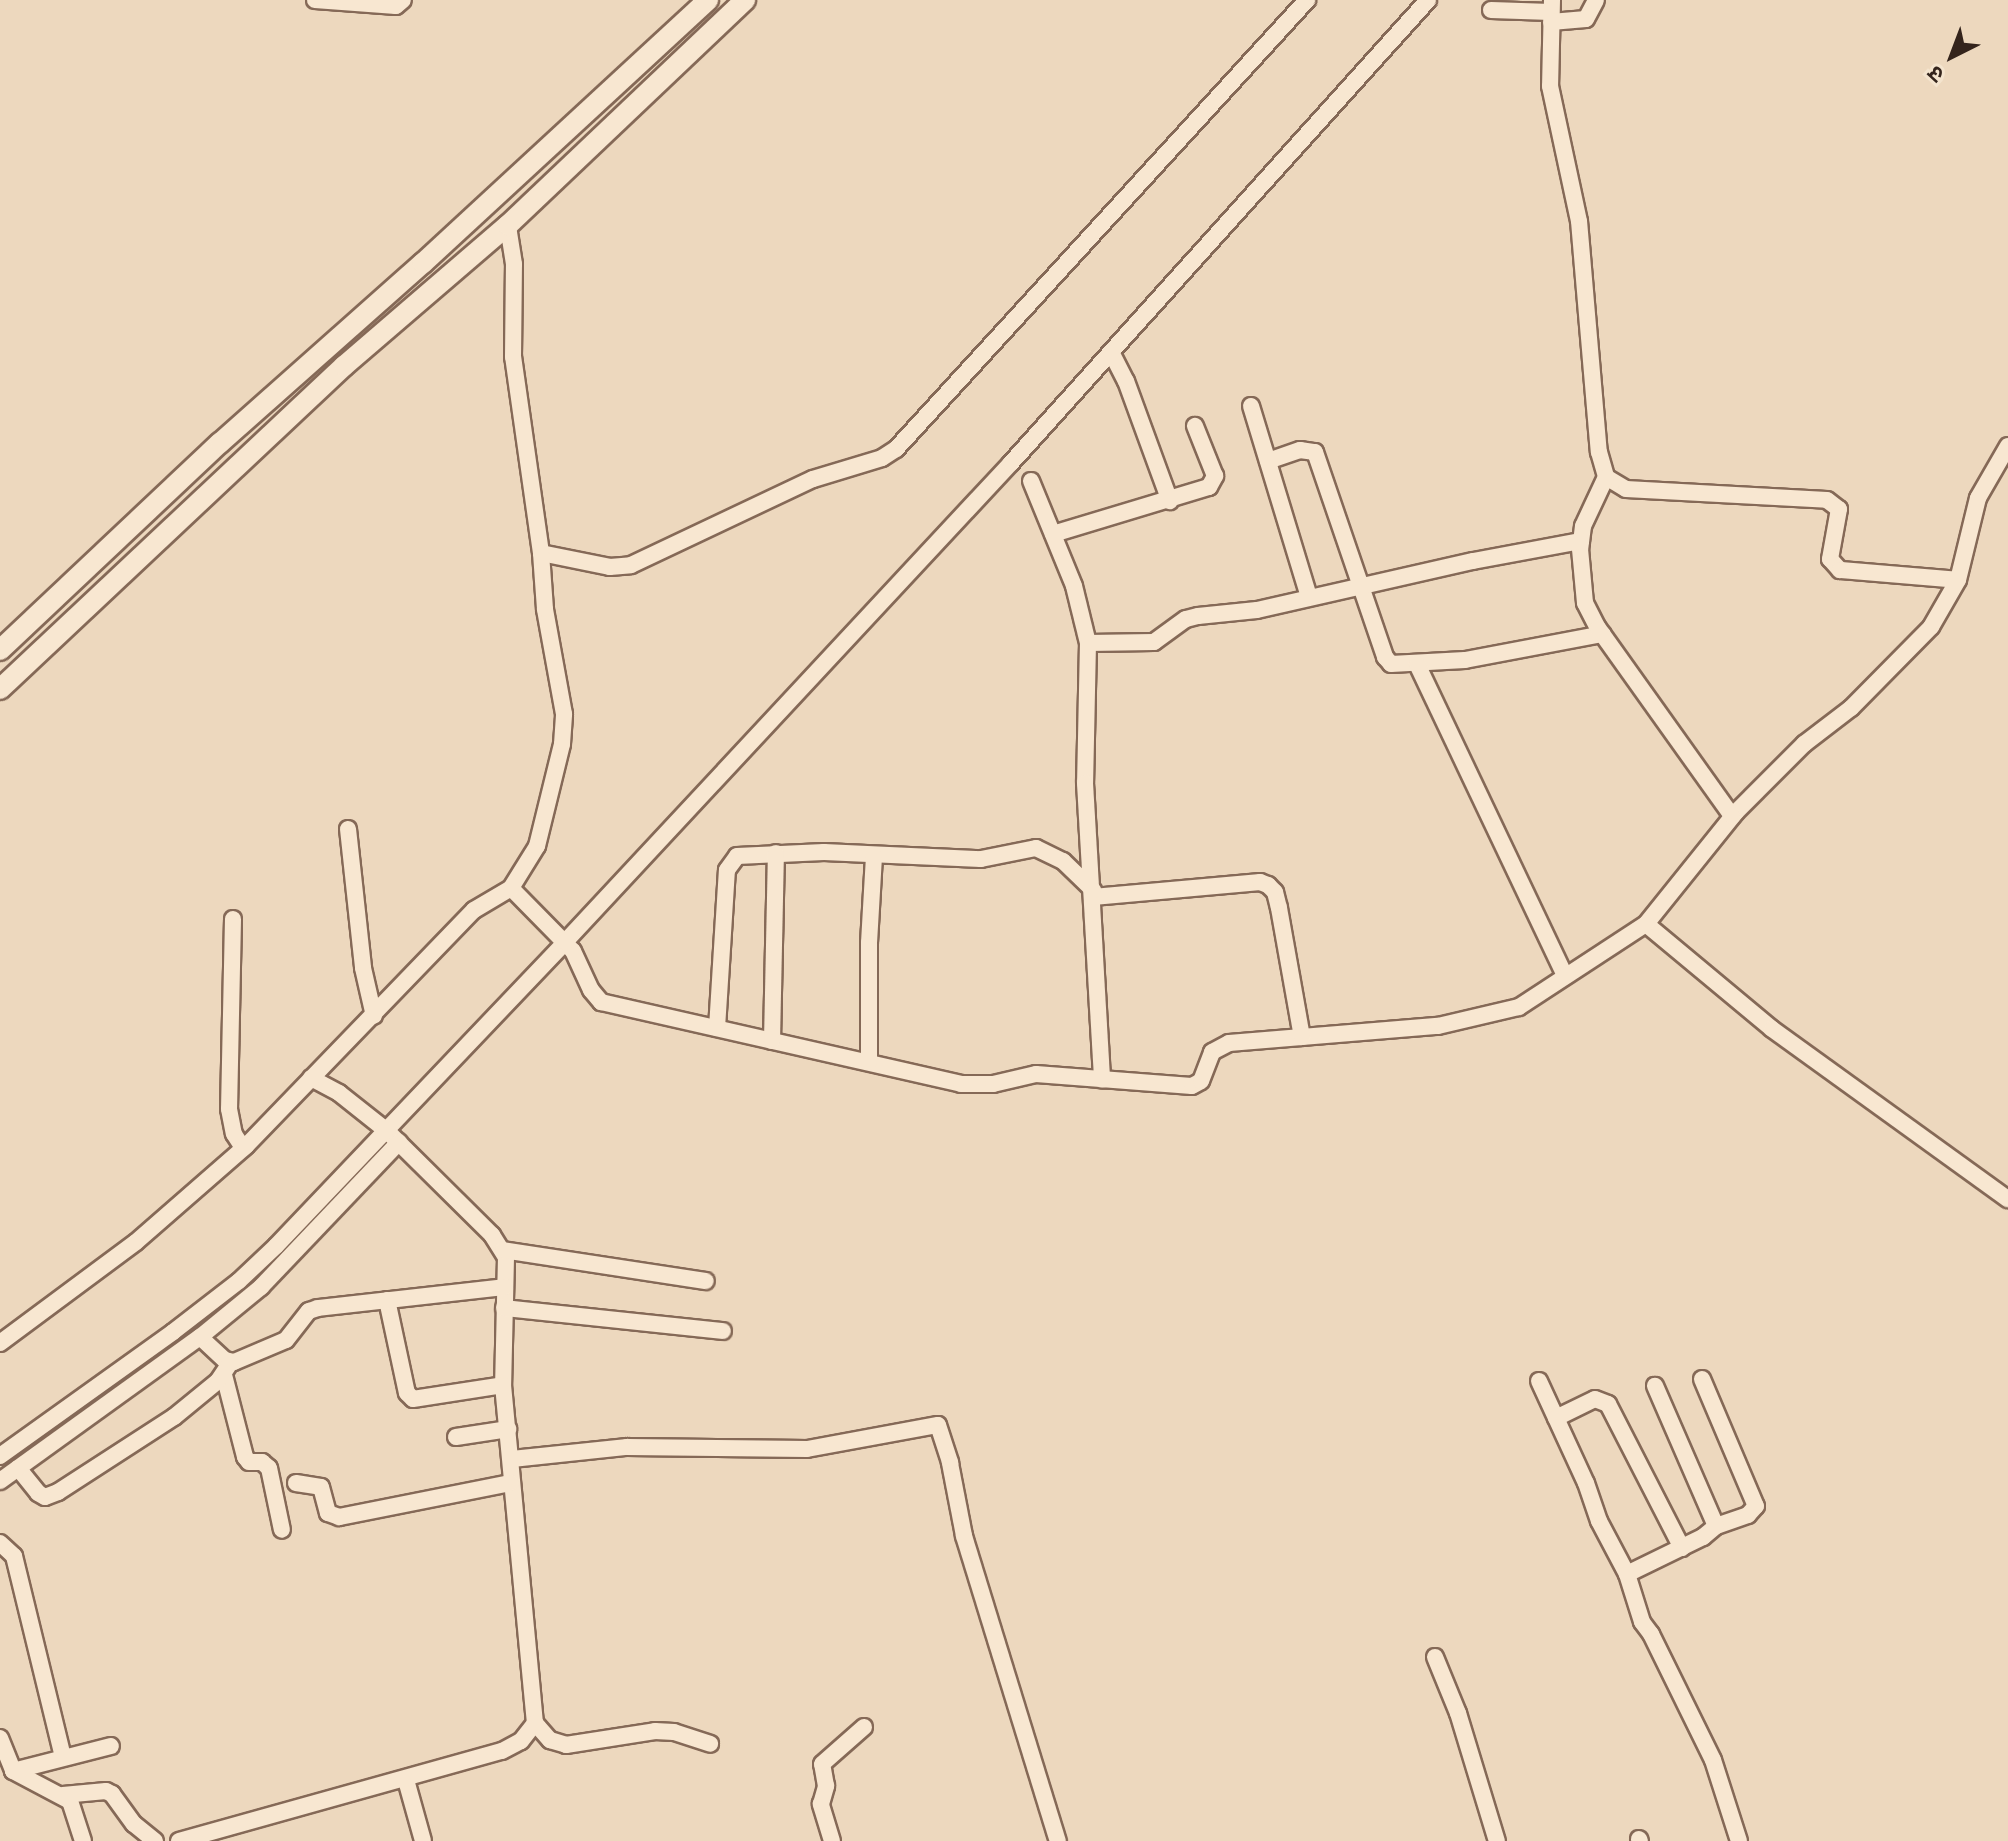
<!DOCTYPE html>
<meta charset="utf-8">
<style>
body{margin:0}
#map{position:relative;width:2008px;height:1841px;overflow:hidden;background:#edd8be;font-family:"Roboto Serif","Noto Sans Devanagari",serif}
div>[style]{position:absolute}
.roads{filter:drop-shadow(2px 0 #856957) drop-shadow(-2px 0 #856957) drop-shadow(0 2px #856957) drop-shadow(0 -2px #856957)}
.minor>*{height:16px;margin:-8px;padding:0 8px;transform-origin:8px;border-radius:8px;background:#f8e7d1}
.tertiary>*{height:20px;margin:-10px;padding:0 10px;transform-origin:10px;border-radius:10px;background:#f8e7d1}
span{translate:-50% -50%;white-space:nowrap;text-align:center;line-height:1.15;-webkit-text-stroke:8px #f4e4ce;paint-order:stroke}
.north{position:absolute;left:1912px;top:16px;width:80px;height:80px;-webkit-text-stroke:6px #f4e4ce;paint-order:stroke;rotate:222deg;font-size:22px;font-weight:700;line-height:32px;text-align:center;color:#34241c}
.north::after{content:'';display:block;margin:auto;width:28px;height:36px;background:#34241c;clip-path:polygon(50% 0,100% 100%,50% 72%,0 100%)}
</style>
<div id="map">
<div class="roads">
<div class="minor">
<i style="left:315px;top:0;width:81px;rotate:4.2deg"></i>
<i style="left:396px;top:6px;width:9px;rotate:-41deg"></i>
<i style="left:1552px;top:0;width:86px;rotate:91.3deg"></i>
<i style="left:1550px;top:86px;width:138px;rotate:77.9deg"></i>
<i style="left:1579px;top:221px;width:232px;rotate:85.1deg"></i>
<i style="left:1599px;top:452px;width:26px;rotate:74deg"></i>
<i style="left:1606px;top:477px;width:23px;rotate:31deg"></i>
<i style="left:1626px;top:489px;width:201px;rotate:3.1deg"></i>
<i style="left:1827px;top:500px;width:15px;rotate:37deg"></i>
<i style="left:1839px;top:509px;width:51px;rotate:100.2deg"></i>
<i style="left:1830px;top:559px;width:15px;rotate:48deg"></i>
<i style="left:1840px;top:570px;width:118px;rotate:4.8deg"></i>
<i style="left:1491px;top:10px;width:60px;rotate:1.9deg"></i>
<i style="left:1551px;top:22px;width:35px;rotate:-5deg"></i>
<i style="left:1586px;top:19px;width:21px;rotate:-62deg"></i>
<i style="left:1111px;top:352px;width:33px;rotate:63deg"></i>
<i style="left:1126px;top:381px;width:128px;rotate:69.9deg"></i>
<i style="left:1251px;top:406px;width:200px;rotate:73.1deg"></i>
<i style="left:2008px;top:446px;width:60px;rotate:120deg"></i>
<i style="left:1978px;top:498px;width:84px;rotate:103.7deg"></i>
<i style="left:1958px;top:580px;width:54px;rotate:119.9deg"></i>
<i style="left:1931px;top:627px;width:114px;rotate:134.6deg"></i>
<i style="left:1851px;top:708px;width:59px;rotate:142.5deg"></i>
<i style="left:1804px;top:744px;width:96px;rotate:135deg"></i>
<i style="left:1736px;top:812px;width:144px;rotate:128.8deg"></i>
<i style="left:1646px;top:924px;width:164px;rotate:39.8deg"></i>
<i style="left:1772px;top:1029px;width:291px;rotate:35.8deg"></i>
<i style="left:1268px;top:461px;width:34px;rotate:-19deg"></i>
<i style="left:1300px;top:450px;width:15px;rotate:8deg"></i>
<i style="left:1315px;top:452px;width:217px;rotate:71.1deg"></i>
<i style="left:1385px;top:657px;width:9px;rotate:49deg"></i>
<i style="left:1391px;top:664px;width:74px;rotate:-3.1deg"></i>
<i style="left:1465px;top:660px;width:140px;rotate:-10.7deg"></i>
<i style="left:1606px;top:477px;width:54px;rotate:115.1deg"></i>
<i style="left:1583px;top:526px;width:23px;rotate:97deg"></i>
<i style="left:1580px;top:549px;width:54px;rotate:84.7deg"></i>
<i style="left:1585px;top:603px;width:28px;rotate:63deg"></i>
<i style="left:1598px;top:628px;width:231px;rotate:54.5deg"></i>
<i style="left:1031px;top:481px;width:113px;rotate:67.7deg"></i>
<i style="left:1074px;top:586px;width:59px;rotate:76.2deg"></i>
<i style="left:1088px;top:643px;width:140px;rotate:91.2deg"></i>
<i style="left:1085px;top:783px;width:297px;rotate:86.7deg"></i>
<i style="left:1053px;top:534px;width:163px;rotate:-16.8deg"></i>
<i style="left:1209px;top:487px;width:13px;rotate:-61deg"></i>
<i style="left:1215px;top:476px;width:54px;rotate:-111.8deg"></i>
<i style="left:541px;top:553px;width:70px;rotate:11.5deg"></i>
<i style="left:610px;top:567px;width:21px;rotate:-5deg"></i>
<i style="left:631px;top:565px;width:201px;rotate:-25.3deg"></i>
<i style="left:813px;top:479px;width:72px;rotate:-16.9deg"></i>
<i style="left:882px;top:458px;width:17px;rotate:-33deg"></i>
<i style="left:896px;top:449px;width:609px;rotate:-47.53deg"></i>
<i style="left:1088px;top:643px;width:66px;rotate:-0.9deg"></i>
<i style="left:1154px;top:642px;width:39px;rotate:-36deg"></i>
<i style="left:1186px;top:619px;width:12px;rotate:-14deg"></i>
<i style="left:1198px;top:616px;width:59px;rotate:-5.8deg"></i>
<i style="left:1257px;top:610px;width:221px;rotate:-12.8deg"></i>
<i style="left:1473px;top:561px;width:110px;rotate:-10.5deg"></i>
<i style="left:1417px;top:664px;width:345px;rotate:64.6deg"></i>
<i style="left:348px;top:829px;width:140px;rotate:83.8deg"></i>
<i style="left:363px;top:968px;width:49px;rotate:77.1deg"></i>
<i style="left:511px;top:888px;width:88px;rotate:45.5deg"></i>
<i style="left:573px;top:951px;width:43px;rotate:65.2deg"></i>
<i style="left:591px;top:990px;width:16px;rotate:50deg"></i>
<i style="left:601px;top:1002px;width:369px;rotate:12.8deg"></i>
<i style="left:961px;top:1084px;width:32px"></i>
<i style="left:993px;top:1084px;width:44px;rotate:-13.1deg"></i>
<i style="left:1036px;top:1074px;width:156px;rotate:4.4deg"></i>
<i style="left:1192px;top:1086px;width:10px;rotate:-29deg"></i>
<i style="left:1201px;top:1081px;width:31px;rotate:-69deg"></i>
<i style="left:1212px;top:1052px;width:19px;rotate:-28deg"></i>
<i style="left:1229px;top:1043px;width:210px;rotate:-4.7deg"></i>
<i style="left:1438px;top:1026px;width:83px;rotate:-13.2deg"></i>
<i style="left:1519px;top:1007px;width:152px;rotate:-33.2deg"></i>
<i style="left:1093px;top:897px;width:168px;rotate:-5.1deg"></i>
<i style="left:1260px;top:882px;width:9px;rotate:21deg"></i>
<i style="left:1268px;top:885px;width:10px;rotate:45deg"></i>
<i style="left:1275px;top:892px;width:16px;rotate:76deg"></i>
<i style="left:1279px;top:908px;width:131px;rotate:79.9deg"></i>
<i style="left:233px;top:919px;width:190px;rotate:91.2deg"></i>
<i style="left:229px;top:1109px;width:25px;rotate:79deg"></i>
<i style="left:234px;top:1134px;width:17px;rotate:57deg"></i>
<i style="left:717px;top:1028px;width:158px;rotate:-86.4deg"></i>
<i style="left:727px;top:870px;width:17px;rotate:-54deg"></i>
<i style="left:737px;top:856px;width:87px;rotate:-2.6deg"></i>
<i style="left:824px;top:852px;width:157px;rotate:2.6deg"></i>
<i style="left:981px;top:859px;width:56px;rotate:-11.3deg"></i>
<i style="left:1036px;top:848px;width:30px;rotate:26deg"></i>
<i style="left:1063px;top:861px;width:42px;rotate:44deg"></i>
<i style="left:772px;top:1041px;width:188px;rotate:-88.8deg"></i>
<i style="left:869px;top:1062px;width:119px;rotate:-90deg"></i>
<i style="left:869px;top:943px;width:88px;rotate:-86.7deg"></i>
<i style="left:311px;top:1078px;width:32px;rotate:28deg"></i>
<i style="left:339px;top:1093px;width:61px;rotate:38.4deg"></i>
<i style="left:387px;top:1131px;width:148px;rotate:44.7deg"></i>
<i style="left:492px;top:1235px;width:26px;rotate:58deg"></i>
<i style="left:506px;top:1257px;width:128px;rotate:91.3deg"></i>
<i style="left:503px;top:1385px;width:340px;rotate:84.6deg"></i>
<i style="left:535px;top:1723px;width:23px;rotate:49deg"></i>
<i style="left:550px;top:1740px;width:17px;rotate:17deg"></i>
<i style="left:566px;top:1745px;width:90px;rotate:-8.9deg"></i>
<i style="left:655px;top:1731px;width:19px;rotate:3deg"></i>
<i style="left:674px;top:1732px;width:38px;rotate:18deg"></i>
<i style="left:503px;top:1250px;width:205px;rotate:8.7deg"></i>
<i style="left:387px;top:1300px;width:95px;rotate:77.9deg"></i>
<i style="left:407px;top:1393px;width:8px;rotate:45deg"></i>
<i style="left:413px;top:1399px;width:91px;rotate:-8.8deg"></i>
<i style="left:504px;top:1308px;width:220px;rotate:6deg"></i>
<i style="left:200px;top:1337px;width:34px;rotate:43deg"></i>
<i style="left:225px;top:1360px;width:9px;rotate:13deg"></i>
<i style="left:234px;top:1362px;width:56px;rotate:-22.9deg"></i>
<i style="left:286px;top:1340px;width:37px;rotate:-52deg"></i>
<i style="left:309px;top:1311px;width:9px;rotate:-18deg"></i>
<i style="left:318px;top:1308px;width:188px;rotate:-6.4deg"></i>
<i style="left:0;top:1343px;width:169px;rotate:-36.6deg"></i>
<i style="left:136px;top:1242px;width:146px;rotate:-41.1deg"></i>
<i style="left:246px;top:1146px;width:328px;rotate:-46deg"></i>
<i style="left:474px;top:910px;width:43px;rotate:-30.7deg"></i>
<i style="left:511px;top:888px;width:49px;rotate:-58.2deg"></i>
<i style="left:537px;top:846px;width:105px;rotate:-76.2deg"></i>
<i style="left:562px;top:744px;width:30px;rotate:-86deg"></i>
<i style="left:564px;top:714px;width:107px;rotate:-100.3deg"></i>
<i style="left:545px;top:609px;width:56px;rotate:-94.1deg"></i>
<i style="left:541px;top:553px;width:198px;rotate:-98.1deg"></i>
<i style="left:513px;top:357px;width:93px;rotate:-89.4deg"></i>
<i style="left:514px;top:264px;width:39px;rotate:-99deg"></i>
<i style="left:224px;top:1375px;width:85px;rotate:75.6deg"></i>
<i style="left:245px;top:1457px;width:6px;rotate:51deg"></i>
<i style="left:249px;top:1462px;width:13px"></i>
<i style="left:262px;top:1462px;width:9px;rotate:41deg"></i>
<i style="left:269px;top:1468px;width:63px;rotate:78.2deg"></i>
<i style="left:1702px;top:1379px;width:138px;rotate:67deg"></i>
<i style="left:1756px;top:1506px;width:12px;rotate:132deg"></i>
<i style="left:1748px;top:1515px;width:34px;rotate:161deg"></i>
<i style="left:1539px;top:1381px;width:112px;rotate:65.3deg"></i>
<i style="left:1586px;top:1483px;width:40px;rotate:71.1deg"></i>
<i style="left:1599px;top:1521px;width:60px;rotate:62.2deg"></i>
<i style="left:1627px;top:1574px;width:50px;rotate:72.6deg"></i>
<i style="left:1642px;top:1622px;width:15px;rotate:53deg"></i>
<i style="left:1651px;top:1634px;width:140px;rotate:63.8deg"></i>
<i style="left:1713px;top:1760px;width:85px;rotate:72.2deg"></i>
<i style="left:1556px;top:1418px;width:43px;rotate:-26deg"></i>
<i style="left:1595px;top:1399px;width:14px;rotate:21deg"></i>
<i style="left:1608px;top:1404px;width:162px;rotate:62.8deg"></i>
<i style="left:456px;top:1437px;width:53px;rotate:-8.7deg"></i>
<i style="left:0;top:1456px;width:213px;rotate:-35.6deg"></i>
<i style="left:173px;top:1332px;width:83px;rotate:-37.7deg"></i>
<i style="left:239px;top:1281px;width:51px;rotate:-43.4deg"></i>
<i style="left:276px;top:1246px;width:419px;rotate:-46.4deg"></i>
<i style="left:565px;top:942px;width:654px;rotate:-47.04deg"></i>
<i style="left:1011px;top:463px;width:623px;rotate:-47.99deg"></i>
<i style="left:512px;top:1459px;width:116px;rotate:-6deg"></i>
<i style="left:627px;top:1447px;width:180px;rotate:0.6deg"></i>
<i style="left:807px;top:1449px;width:133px;rotate:-10.4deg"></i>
<i style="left:938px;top:1425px;width:40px;rotate:72deg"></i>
<i style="left:950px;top:1463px;width:74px;rotate:79.1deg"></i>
<i style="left:964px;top:1536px;width:319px;rotate:72.9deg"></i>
<i style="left:18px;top:1468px;width:32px;rotate:51deg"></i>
<i style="left:38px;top:1493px;width:8px;rotate:30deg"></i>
<i style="left:45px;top:1497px;width:14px;rotate:-21deg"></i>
<i style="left:58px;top:1492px;width:138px;rotate:-32.9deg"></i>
<i style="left:174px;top:1417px;width:57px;rotate:-39.3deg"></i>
<i style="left:218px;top:1381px;width:22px;rotate:-56deg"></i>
<i style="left:0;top:1481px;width:246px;rotate:-35.8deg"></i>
<i style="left:200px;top:1337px;width:79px;rotate:-39.3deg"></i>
<i style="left:261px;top:1287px;width:200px;rotate:-46.4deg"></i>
<i style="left:296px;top:1483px;width:25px;rotate:9deg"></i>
<i style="left:321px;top:1487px;width:27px;rotate:75deg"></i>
<i style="left:328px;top:1513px;width:12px;rotate:20deg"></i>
<i style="left:339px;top:1517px;width:175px;rotate:-11.2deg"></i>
<i style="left:0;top:1543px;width:19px;rotate:43deg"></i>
<i style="left:14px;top:1556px;width:207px;rotate:76.3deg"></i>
<i style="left:1627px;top:1574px;width:85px;rotate:-26deg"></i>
<i style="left:1703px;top:1537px;width:17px;rotate:-40deg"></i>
<i style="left:1716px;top:1526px;width:153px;rotate:-113.5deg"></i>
<i style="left:1435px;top:1657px;width:61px;rotate:67.7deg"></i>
<i style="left:1458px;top:1713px;width:134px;rotate:73.1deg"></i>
<i style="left:0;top:1738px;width:35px;rotate:68deg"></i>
<i style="left:13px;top:1771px;width:64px;rotate:27.8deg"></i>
<i style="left:70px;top:1801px;width:42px;rotate:72deg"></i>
<i style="left:13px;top:1771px;width:101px;rotate:-14.3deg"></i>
<i style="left:406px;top:1780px;width:63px;rotate:74.4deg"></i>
<i style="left:63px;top:1795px;width:43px;rotate:-5.3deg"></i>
<i style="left:106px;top:1791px;width:7px;rotate:27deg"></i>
<i style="left:112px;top:1794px;width:37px;rotate:54deg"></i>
<i style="left:134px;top:1824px;width:27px;rotate:39deg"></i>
<i style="left:1639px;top:1839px;width:2px;rotate:63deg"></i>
<i style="left:179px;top:1841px;width:335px;rotate:-15.6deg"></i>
<i style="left:502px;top:1751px;width:21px;rotate:-28deg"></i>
<i style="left:521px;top:1741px;width:23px;rotate:-52deg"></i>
<i style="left:832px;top:1841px;width:39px;rotate:-107deg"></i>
<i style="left:821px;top:1804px;width:19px;rotate:-74deg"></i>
<i style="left:826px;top:1786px;width:22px;rotate:-100deg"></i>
<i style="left:822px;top:1764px;width:56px;rotate:-41.4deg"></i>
</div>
<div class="tertiary">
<i style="left:0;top:650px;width:302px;rotate:-43.3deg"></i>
<i style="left:220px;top:443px;width:271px;rotate:-41.6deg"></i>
<i style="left:423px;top:263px;width:388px;rotate:-42.7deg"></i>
<i style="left:0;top:689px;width:472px;rotate:-43.2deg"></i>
<i style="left:344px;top:366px;width:216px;rotate:-40.7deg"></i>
<i style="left:508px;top:225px;width:327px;rotate:-43.5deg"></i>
</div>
</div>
<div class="north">उ</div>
</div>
